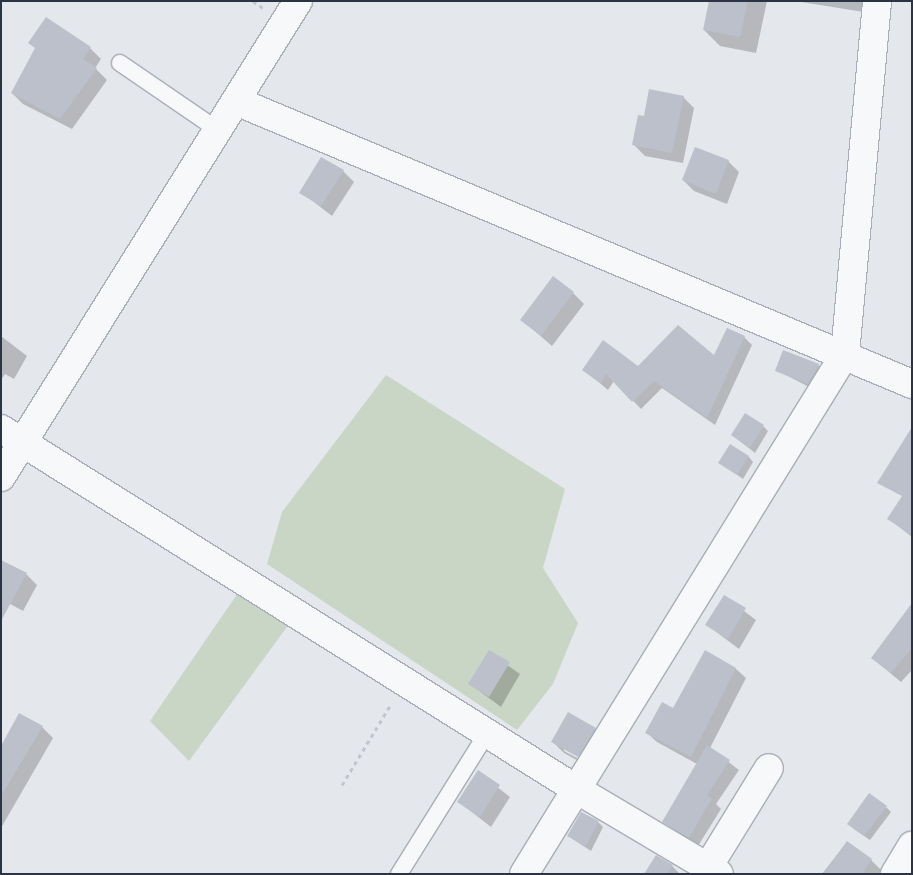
<!DOCTYPE html>
<style>
body{margin:0}
#map{position:relative;width:913px;height:875px;overflow:hidden;background:#e4e7ec;font-family:"Public Sans",sans-serif}
div>[style]{position:absolute}
.green>*{inset:0;background:#c9d6c5}
.shadow>*{inset:0;background:#0003}
.building>*{inset:0;background:#bbc0ca}
.path>*{height:3px;margin-top:-1.5px;transform-origin:0;background:repeating-linear-gradient(90deg,#c2c5cb 0 4px,transparent 0 8px)}
.roads{filter:drop-shadow(1px 0 #a9aeb7) drop-shadow(-1px 0 #a9aeb7) drop-shadow(0 1px #a9aeb7) drop-shadow(0 -1px #a9aeb7)}
.service>*{height:16px;margin:-8px;padding:0 8px;transform-origin:8px;border-radius:8px;background:#f7f8fa}
.minor>*{height:28px;margin:-14px;padding:0 14px;transform-origin:14px;border-radius:14px;background:#f7f8fa}
.tertiary>*{height:28px;margin:-14px;padding:0 14px;transform-origin:14px;border-radius:14px;background:#f7f8fa}
span{translate:-50% -50%;white-space:nowrap;text-align:center;line-height:1.15;-webkit-text-stroke:5px #f4f6f9;paint-order:stroke}
.frame{position:absolute;inset:0;border:2px solid #2b3445;pointer-events:none}
</style>
<div id="map">
<div class="green">
<i style="clip-path:polygon(386px 375px,565px 489px,543px 568px,578px 623px,553px 684px,517px 730px,267px 564px,282px 512px)"></i>
<i style="clip-path:polygon(238px 593px,289px 624px,189px 761px,150px 721px)"></i>
</div>
<div class="shadow">
<i style="clip-path:polygon(710px 1px,767px 1px,756px 53px,720px 46px,704px 30px)"></i>
<i style="clip-path:polygon(795px 1px,872px 1px,870px 13px)"></i>
<i style="clip-path:polygon(90px 48px,101px 59px,95px 68px,107px 80px,72px 129px,23px 104px,12px 93px)"></i>
<i style="clip-path:polygon(683px 97px,694px 108px,683px 163px,645px 156px,634px 145px,645px 117px)"></i>
<i style="clip-path:polygon(728px 161px,739px 172px,727px 204px,694px 191px,683px 180px)"></i>
<i style="clip-path:polygon(343px 171px,354px 182px,332px 216px,301px 192px)"></i>
<i style="clip-path:polygon(573px 293px,584px 304px,552px 346px,522px 320px)"></i>
<i style="clip-path:polygon(1px 336px,27px 356px,14px 379px,5px 374px,1px 380px)"></i>
<i style="clip-path:polygon(744px 337px,752px 345px,715px 425px,662px 388px,641px 409px,614px 381px,608px 390px,583px 369px,638px 367px,714px 357px)"></i>
<i style="clip-path:polygon(818px 365px,823px 370px,813px 389px,776px 370px)"></i>
<i style="clip-path:polygon(763px 426px,768px 431px,755px 453px,732px 435px)"></i>
<i style="clip-path:polygon(748px 456px,753px 462px,743px 479px,720px 463px)"></i>
<i style="clip-path:polygon(912px 492px,912px 537px,889px 519px)"></i>
<i style="clip-path:polygon(26px 574px,37px 585px,23px 611px,1px 599px)"></i>
<i style="clip-path:polygon(724px 596px,756px 620px,739px 649px,707px 625px)"></i>
<i style="clip-path:polygon(912px 610px,912px 670px,901px 682px,872px 658px)"></i>
<i style="clip-path:polygon(489px 652px,520px 674px,501px 707px,470px 684px)"></i>
<i style="clip-path:polygon(706px 652px,736px 669px,746px 678px,710px 748px,739px 770px,716px 804px,721px 809px,698px 846px,663px 822px,697px 764px,657px 742px,647px 733px,674px 710px)"></i>
<i style="clip-path:polygon(42px 727px,53px 738px,1px 828px,1px 749px)"></i>
<i style="clip-path:polygon(evenodd,595px 729px,606px 740px,589px 767px,564px 753px,553px 742px,595px 729px,564px 748px,584px 759px,583px 761px,564px 751px,564px 748px)"></i>
<i style="clip-path:polygon(478px 772px,510px 797px,491px 827px,459px 802px)"></i>
<i style="clip-path:polygon(886px 807px,891px 812px,870px 840px,854px 829px)"></i>
<i style="clip-path:polygon(598px 822px,603px 827px,591px 851px,568px 836px)"></i>
<i style="clip-path:polygon(847px 842px,871px 860px,882px 871px,880px 874px,822px 874px)"></i>
<i style="clip-path:polygon(672px 866px,680px 874px,645px 874px)"></i>
</div>
<div class="building">
<i style="clip-path:polygon(709px 1px,748px 1px,740px 37px,703px 30px)"></i>
<i style="clip-path:polygon(46px 17px,91px 47px,83px 59px,97px 68px,60px 119px,11px 93px,35px 48px,28px 43px)"></i>
<i style="clip-path:polygon(649px 89px,684px 96px,672px 153px,632px 145px,638px 115px,644px 116px)"></i>
<i style="clip-path:polygon(695px 147px,729px 160px,716px 194px,682px 180px)"></i>
<i style="clip-path:polygon(321px 157px,344px 170px,321px 206px,299px 193px)"></i>
<i style="clip-path:polygon(553px 276px,574px 292px,541px 336px,520px 320px)"></i>
<i style="clip-path:polygon(678px 325px,714px 355px,727px 328px,745px 336px,707px 418px,654px 381px,632px 402px,606px 374px,600px 383px,582px 370px,603px 340px,638px 366px)"></i>
<i style="clip-path:polygon(783px 350px,819px 364px,808px 384px,775px 371px)"></i>
<i style="clip-path:polygon(745px 413px,764px 425px,750px 448px,731px 435px)"></i>
<i style="clip-path:polygon(912px 427px,912px 535px,887px 519px,902px 496px,877px 483px)"></i>
<i style="clip-path:polygon(730px 444px,749px 456px,737px 475px,718px 463px)"></i>
<i style="clip-path:polygon(1px 560px,27px 573px,1px 621px)"></i>
<i style="clip-path:polygon(724px 595px,746px 608px,728px 639px,705px 625px)"></i>
<i style="clip-path:polygon(912px 603px,912px 648px,891px 673px,871px 658px)"></i>
<i style="clip-path:polygon(489px 650px,510px 662px,489px 697px,468px 684px)"></i>
<i style="clip-path:polygon(705px 650px,736px 668px,691px 757px,645px 733px,662px 702px,673px 708px)"></i>
<i style="clip-path:polygon(568px 712px,596px 728px,578px 757px,551px 742px)"></i>
<i style="clip-path:polygon(19px 713px,43px 726px,1px 796px,1px 746px)"></i>
<i style="clip-path:polygon(707px 745px,730px 760px,707px 795px,712px 798px,689px 838px,662px 822px)"></i>
<i style="clip-path:polygon(478px 770px,500px 785px,480px 817px,457px 802px)"></i>
<i style="clip-path:polygon(869px 793px,887px 806px,864px 836px,847px 824px)"></i>
<i style="clip-path:polygon(581px 812px,599px 821px,586px 846px,567px 836px)"></i>
<i style="clip-path:polygon(847px 841px,872px 859px,862px 874px,823px 874px)"></i>
<i style="clip-path:polygon(656px 855px,673px 865px,667px 874px,644px 874px)"></i>
</div>
<div class="path">
<i style="left:253px;top:1px;width:12px;rotate:35deg"></i>
<i style="left:342px;top:785px;width:95px;rotate:-58.8deg"></i>
</div>
<div class="roads">
<div class="service">
<i style="left:120px;top:63px;width:119px;rotate:34.4deg"></i>
<i style="left:399px;top:874px;width:166px;rotate:-58deg"></i>
</div>
<div class="minor">
<i style="left:236px;top:101px;width:733px;rotate:22.72deg"></i>
<i style="left:1px;top:429px;width:678px;rotate:32.05deg"></i>
<i style="left:576px;top:789px;width:166px;rotate:30.7deg"></i>
<i style="left:708px;top:867px;width:116px;rotate:-58.4deg"></i>
<i style="left:524px;top:874px;width:611px;rotate:-58.31deg"></i>
<i style="left:845px;top:354px;width:354px;rotate:-84.8deg"></i>
<i style="left:895px;top:874px;width:33px;rotate:-59deg"></i>
</div>
<div class="tertiary">
<i style="left:1px;top:477px;width:561px;rotate:-58.04deg"></i>
</div>
</div>
<div class="frame"></div>
</div>
